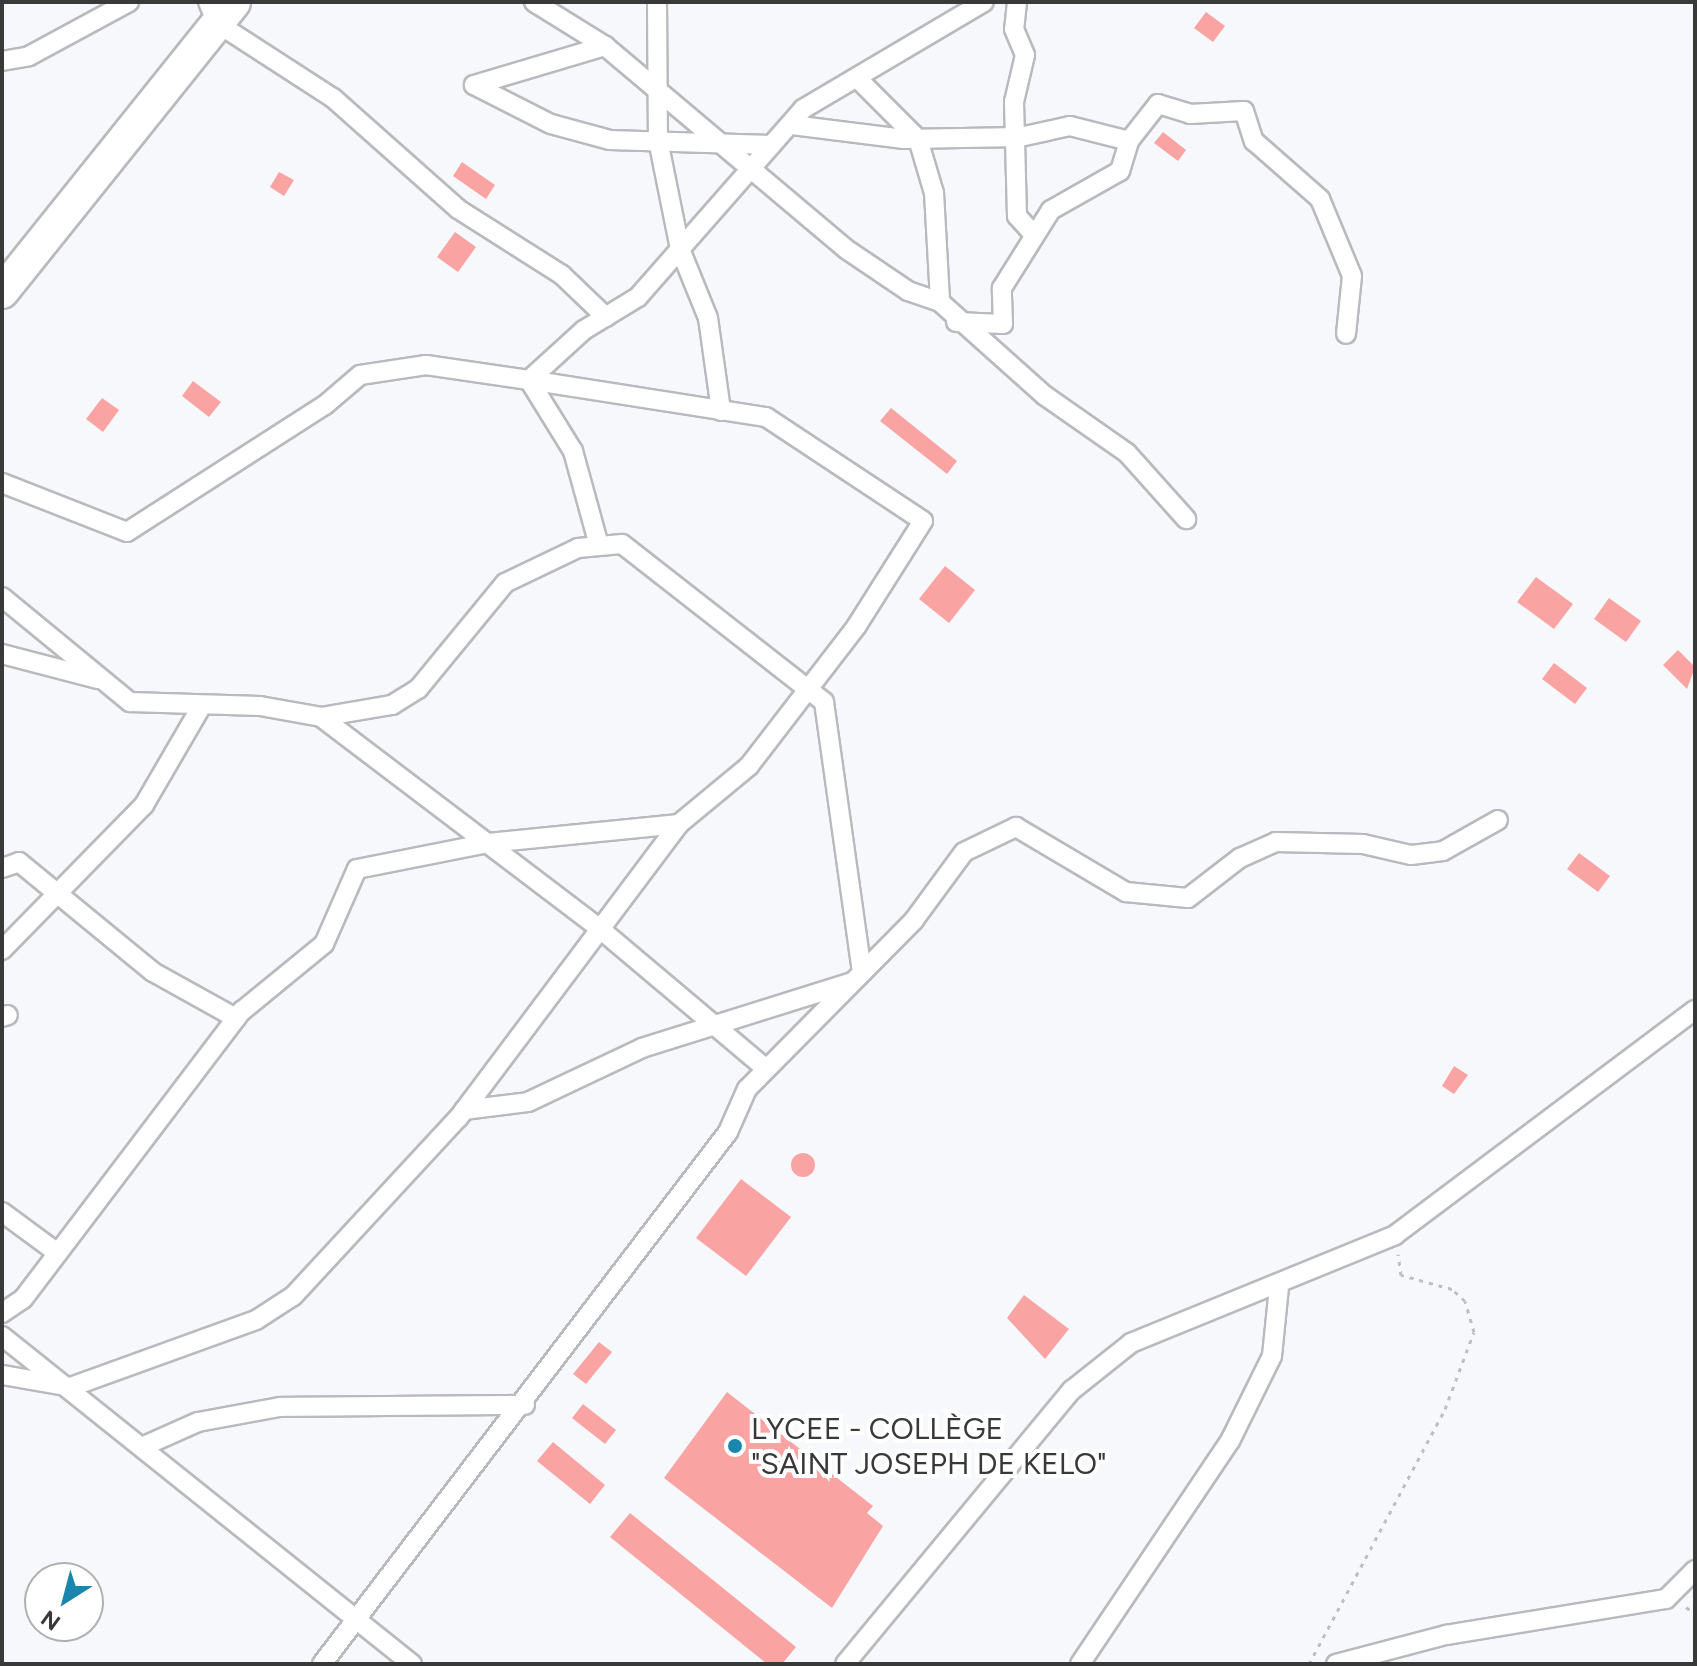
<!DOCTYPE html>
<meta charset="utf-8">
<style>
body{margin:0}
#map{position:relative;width:1697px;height:1666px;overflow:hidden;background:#f7f8fb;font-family:Figtree,sans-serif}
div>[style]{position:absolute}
.building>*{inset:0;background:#f9a4a3}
.round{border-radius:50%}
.path>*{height:3px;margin-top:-1.5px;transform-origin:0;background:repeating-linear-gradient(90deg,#bebfc1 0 4px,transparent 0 10px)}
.roads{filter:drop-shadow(2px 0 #b9babd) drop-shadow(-2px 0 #b9babd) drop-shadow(0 2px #b9babd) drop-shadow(0 -2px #b9babd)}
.minor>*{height:18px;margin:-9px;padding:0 9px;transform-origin:9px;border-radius:9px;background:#fff}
.trunk>*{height:32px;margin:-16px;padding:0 16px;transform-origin:16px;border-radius:16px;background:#fff}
.dots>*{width:22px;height:22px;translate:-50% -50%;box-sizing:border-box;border:4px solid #fff;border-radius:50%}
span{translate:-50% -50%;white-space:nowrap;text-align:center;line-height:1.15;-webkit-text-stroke:8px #fff;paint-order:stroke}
.poi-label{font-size:30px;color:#39393a}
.left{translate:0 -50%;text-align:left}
.frame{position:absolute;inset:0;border:4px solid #39393a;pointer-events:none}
.north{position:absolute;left:24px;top:1562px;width:80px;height:80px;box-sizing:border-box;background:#fff;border:2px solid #b0b0b0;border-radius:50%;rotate:216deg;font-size:22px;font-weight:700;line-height:32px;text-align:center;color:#39393a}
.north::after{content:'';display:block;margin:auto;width:28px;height:36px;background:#1a86ae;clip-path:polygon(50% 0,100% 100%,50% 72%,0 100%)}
</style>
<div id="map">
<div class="building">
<i style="clip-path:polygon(1206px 12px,1225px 26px,1213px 42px,1194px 28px)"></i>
<i style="clip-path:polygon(1163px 132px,1186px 150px,1178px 161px,1154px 143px)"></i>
<i style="clip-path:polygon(462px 162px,495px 185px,486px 199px,453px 176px)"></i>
<i style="clip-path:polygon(279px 172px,294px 180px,284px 196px,270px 187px)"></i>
<i style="clip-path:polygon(455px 232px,476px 247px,458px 272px,437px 257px)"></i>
<i style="clip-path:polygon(193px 381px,221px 402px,209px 417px,182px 396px)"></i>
<i style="clip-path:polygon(102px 398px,119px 410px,103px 432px,86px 419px)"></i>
<i style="clip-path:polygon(891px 408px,957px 461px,947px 474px,880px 421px)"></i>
<i style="clip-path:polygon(945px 566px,975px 590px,949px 623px,919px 599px)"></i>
<i style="clip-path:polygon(1536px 577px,1573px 604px,1554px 629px,1517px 602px)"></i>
<i style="clip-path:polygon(1609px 598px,1641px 621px,1626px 642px,1594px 619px)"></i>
<i style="clip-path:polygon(1678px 650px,1695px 667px,1687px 689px,1663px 665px)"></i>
<i style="clip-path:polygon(1554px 663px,1587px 688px,1575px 704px,1542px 679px)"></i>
<i style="clip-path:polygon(1579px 853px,1610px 876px,1598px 892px,1567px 869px)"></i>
<i style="clip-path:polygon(1454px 1066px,1468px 1075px,1454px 1094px,1442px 1086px)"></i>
<i class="round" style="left:791px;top:1153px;width:24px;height:24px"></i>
<i style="clip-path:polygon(741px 1179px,791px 1217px,746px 1276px,696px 1238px)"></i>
<i style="clip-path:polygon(1024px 1295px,1069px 1329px,1045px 1359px,1007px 1318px)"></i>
<i style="clip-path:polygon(599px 1342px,612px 1352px,586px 1384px,573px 1374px)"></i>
<i style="clip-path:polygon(727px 1392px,873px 1506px,867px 1513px,883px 1526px,832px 1608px,664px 1478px)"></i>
<i style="clip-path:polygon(583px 1404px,616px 1430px,605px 1444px,572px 1418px)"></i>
<i style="clip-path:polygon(553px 1442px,605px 1485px,590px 1504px,537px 1461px)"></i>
<i style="clip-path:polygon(630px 1513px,796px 1647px,782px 1664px,767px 1664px,610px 1537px)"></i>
</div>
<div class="path">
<i style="left:1686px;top:1607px;width:11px;rotate:38deg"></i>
<i style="left:1309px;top:1664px;width:289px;rotate:-61.9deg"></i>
<i style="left:1445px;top:1409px;width:82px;rotate:-69.4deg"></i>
<i style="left:1474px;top:1332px;width:32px;rotate:-106deg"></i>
<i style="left:1465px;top:1301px;width:18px;rotate:-137deg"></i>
<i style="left:1452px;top:1289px;width:53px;rotate:-164.6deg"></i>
<i style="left:1401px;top:1275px;width:21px;rotate:-98deg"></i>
</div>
<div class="roads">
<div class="minor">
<i style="left:208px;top:2px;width:23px;rotate:67deg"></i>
<i style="left:217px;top:23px;width:138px;rotate:32.9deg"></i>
<i style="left:333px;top:98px;width:167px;rotate:41.6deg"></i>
<i style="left:458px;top:209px;width:123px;rotate:32.4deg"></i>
<i style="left:562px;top:275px;width:61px;rotate:43.7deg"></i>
<i style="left:534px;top:2px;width:84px;rotate:31.8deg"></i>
<i style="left:605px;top:46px;width:315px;rotate:40.1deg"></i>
<i style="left:846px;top:249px;width:75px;rotate:34.1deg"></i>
<i style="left:908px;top:291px;width:34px;rotate:19deg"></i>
<i style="left:940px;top:302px;width:140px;rotate:41.8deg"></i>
<i style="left:1044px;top:395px;width:101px;rotate:34.9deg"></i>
<i style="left:1127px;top:453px;width:89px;rotate:48.2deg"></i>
<i style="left:657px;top:2px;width:138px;rotate:89.6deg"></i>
<i style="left:658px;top:140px;width:111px;rotate:78.6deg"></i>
<i style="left:680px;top:249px;width:74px;rotate:67.9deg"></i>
<i style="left:708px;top:318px;width:94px;rotate:82deg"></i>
<i style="left:1017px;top:2px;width:27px;rotate:96deg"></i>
<i style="left:1014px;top:29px;width:28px;rotate:67deg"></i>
<i style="left:1025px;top:55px;width:48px;rotate:103.2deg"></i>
<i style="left:1014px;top:102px;width:114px;rotate:88.5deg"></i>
<i style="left:1017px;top:216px;width:25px;rotate:48deg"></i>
<i style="left:2px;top:61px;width:27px;rotate:-10deg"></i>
<i style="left:29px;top:56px;width:114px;rotate:-28.4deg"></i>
<i style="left:858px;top:79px;width:85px;rotate:45deg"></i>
<i style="left:918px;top:139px;width:56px;rotate:73.5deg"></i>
<i style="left:934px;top:193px;width:109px;rotate:86.8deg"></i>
<i style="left:474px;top:85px;width:86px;rotate:26.9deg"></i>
<i style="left:551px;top:124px;width:61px;rotate:15.2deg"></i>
<i style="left:610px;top:140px;width:161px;rotate:1.8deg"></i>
<i style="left:474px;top:85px;width:137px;rotate:-16.6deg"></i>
<i style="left:792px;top:125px;width:113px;rotate:7.1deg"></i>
<i style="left:904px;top:139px;width:116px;rotate:-1deg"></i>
<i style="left:1020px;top:137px;width:51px;rotate:-12.4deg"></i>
<i style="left:1070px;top:126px;width:61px;rotate:14.3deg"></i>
<i style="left:1129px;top:141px;width:47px;rotate:-51.9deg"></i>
<i style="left:1158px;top:104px;width:34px;rotate:17deg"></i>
<i style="left:1190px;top:114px;width:54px;rotate:-3.2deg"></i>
<i style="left:1244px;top:111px;width:32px;rotate:72deg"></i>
<i style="left:1254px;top:141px;width:88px;rotate:41.3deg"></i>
<i style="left:1320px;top:199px;width:83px;rotate:67.4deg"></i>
<i style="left:1352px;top:276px;width:58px;rotate:95.9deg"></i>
<i style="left:956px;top:322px;width:47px;rotate:2.4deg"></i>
<i style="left:1003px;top:324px;width:36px;rotate:-92deg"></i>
<i style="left:1002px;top:288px;width:92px;rotate:-57.9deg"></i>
<i style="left:1051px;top:210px;width:79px;rotate:-29.5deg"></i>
<i style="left:1120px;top:171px;width:31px;rotate:-73deg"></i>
<i style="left:529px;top:380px;width:240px;rotate:8.9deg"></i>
<i style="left:766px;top:417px;width:188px;rotate:33.5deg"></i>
<i style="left:923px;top:521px;width:125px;rotate:122.3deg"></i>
<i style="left:856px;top:627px;width:175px;rotate:127.6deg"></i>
<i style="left:749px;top:766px;width:91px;rotate:140.4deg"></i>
<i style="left:529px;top:380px;width:84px;rotate:58.2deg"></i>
<i style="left:573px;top:451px;width:94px;rotate:74.6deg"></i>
<i style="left:2px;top:483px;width:134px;rotate:21.4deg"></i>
<i style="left:127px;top:532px;width:235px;rotate:-32.7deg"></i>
<i style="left:325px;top:405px;width:46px;rotate:-40.6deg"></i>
<i style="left:360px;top:375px;width:67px;rotate:-8.6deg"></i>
<i style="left:426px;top:365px;width:104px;rotate:8.3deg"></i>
<i style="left:529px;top:380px;width:74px;rotate:-42.3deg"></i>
<i style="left:584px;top:330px;width:63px;rotate:-31.4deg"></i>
<i style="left:638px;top:297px;width:250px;rotate:-48.7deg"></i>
<i style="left:803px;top:109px;width:210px;rotate:-30.6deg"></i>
<i style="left:2px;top:597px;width:166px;rotate:39.4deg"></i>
<i style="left:130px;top:702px;width:130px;rotate:1.8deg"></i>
<i style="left:260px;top:706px;width:62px;rotate:10.2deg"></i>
<i style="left:321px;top:717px;width:350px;rotate:37.2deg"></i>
<i style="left:600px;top:929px;width:216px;rotate:40.1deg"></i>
<i style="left:2px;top:654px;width:99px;rotate:14.6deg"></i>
<i style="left:321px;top:717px;width:72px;rotate:-9.6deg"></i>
<i style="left:392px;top:705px;width:31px;rotate:-32deg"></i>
<i style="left:418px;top:689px;width:137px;rotate:-50.6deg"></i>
<i style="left:505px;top:583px;width:81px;rotate:-25.6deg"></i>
<i style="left:578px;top:548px;width:44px;rotate:-5.2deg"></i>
<i style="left:622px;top:544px;width:256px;rotate:38deg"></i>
<i style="left:824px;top:702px;width:273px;rotate:82deg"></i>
<i style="left:2px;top:868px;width:18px;rotate:-19deg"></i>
<i style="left:19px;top:862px;width:173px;rotate:39.4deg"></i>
<i style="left:153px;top:972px;width:95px;rotate:29deg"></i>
<i style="left:2px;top:950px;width:203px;rotate:-45.6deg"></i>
<i style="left:144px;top:805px;width:113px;rotate:-59.8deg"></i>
<i style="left:2px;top:1017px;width:6px;rotate:-18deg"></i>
<i style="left:464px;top:1110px;width:64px;rotate:-7.1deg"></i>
<i style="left:528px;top:1102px;width:126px;rotate:-25.3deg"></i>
<i style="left:642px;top:1048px;width:217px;rotate:-17.4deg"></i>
<i style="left:2px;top:1212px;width:67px;rotate:36.5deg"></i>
<i style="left:2px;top:1313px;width:25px;rotate:-34deg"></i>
<i style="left:23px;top:1299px;width:362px;rotate:-52.8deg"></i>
<i style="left:242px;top:1011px;width:106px;rotate:-39.3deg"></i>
<i style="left:324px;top:944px;width:82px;rotate:-66.3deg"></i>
<i style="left:357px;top:869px;width:134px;rotate:-11.2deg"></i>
<i style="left:488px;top:843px;width:192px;rotate:-5.7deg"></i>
<i style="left:679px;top:824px;width:368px;rotate:126.9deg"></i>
<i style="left:458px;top:1118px;width:243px;rotate:132.8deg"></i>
<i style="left:293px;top:1296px;width:44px;rotate:147deg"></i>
<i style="left:256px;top:1320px;width:197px;rotate:160.1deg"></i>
<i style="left:71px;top:1387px;width:70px;rotate:-170.1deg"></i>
<i style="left:2px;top:1336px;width:525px;rotate:38.66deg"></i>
<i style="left:144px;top:1446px;width:59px;rotate:-24deg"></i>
<i style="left:198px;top:1422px;width:83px;rotate:-10.4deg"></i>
<i style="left:280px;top:1407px;width:245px;rotate:-0.5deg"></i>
<i style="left:322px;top:1664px;width:669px;rotate:-52.65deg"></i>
<i style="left:728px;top:1132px;width:47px;rotate:-66.2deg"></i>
<i style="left:747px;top:1089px;width:238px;rotate:-45.3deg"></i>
<i style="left:914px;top:920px;width:84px;rotate:-53.7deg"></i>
<i style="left:964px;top:852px;width:58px;rotate:-25.7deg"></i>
<i style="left:1016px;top:827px;width:128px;rotate:30.6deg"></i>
<i style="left:1126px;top:892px;width:62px;rotate:5.5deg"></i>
<i style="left:1188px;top:898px;width:66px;rotate:-37.6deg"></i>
<i style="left:1240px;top:858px;width:39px;rotate:-24deg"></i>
<i style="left:1276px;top:842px;width:87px;rotate:1.3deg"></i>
<i style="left:1363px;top:844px;width:49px;rotate:12.9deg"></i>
<i style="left:1411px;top:855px;width:32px;rotate:-7deg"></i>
<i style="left:1443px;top:851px;width:63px;rotate:-29.4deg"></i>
<i style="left:845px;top:1664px;width:356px;rotate:-50.4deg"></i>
<i style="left:1072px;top:1390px;width:75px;rotate:-38.5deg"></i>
<i style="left:1131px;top:1343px;width:285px;rotate:-22.2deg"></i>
<i style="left:1395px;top:1235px;width:375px;rotate:-36.9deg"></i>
<i style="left:1080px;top:1664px;width:269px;rotate:-56.1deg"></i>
<i style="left:1230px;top:1441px;width:95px;rotate:-63.7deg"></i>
<i style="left:1272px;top:1356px;width:69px;rotate:-84.2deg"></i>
<i style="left:1336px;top:1664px;width:114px;rotate:-14.8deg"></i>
<i style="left:1446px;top:1635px;width:223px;rotate:-9.3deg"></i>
<i style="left:1666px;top:1599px;width:41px;rotate:-45deg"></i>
</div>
<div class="trunk">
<i style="left:2px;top:292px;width:371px;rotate:-51.3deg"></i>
</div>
</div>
<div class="dots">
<i style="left:735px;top:1446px;background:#1a86ae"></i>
</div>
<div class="poi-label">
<span class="left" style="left:751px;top:1446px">LYCEE - COLLÈGE<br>"SAINT JOSEPH DE KELO"</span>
</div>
<div class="frame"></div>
<div class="north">N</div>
</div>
